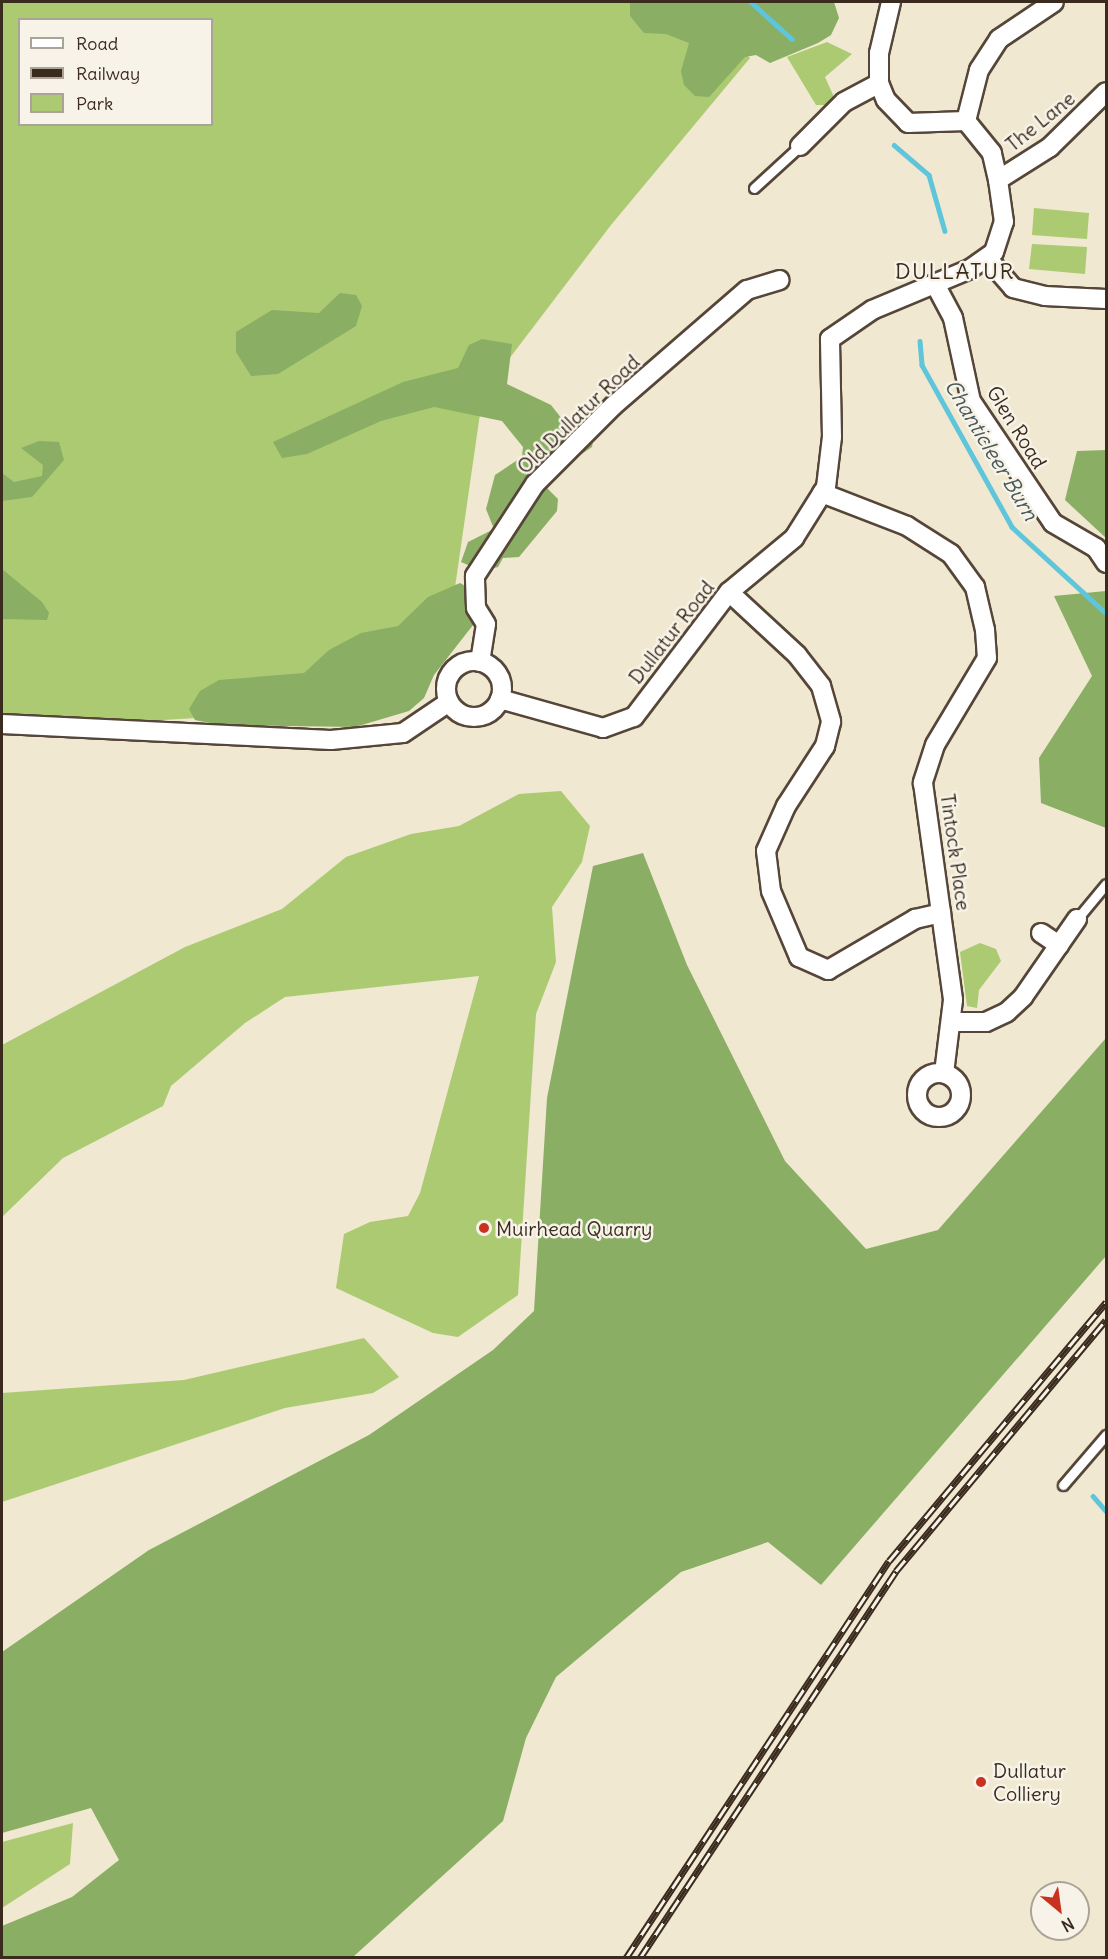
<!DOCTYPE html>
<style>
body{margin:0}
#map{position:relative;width:1108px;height:1959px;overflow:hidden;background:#f0e8d0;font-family:Delius,sans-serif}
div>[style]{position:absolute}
.green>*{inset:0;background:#acca72}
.forest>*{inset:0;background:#89ae64}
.stream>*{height:4.5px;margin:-2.25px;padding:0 2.25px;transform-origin:2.25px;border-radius:2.25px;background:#5ec5db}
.roads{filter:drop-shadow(2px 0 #564639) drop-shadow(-2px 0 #564639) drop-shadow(0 2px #564639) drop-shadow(0 -2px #564639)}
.lane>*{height:9px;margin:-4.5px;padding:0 4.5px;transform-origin:4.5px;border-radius:4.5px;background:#fff}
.street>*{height:18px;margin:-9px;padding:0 9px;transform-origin:9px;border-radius:9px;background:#fff}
.street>.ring{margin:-9px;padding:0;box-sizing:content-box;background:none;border:18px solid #fff;border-radius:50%}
.rail>*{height:7px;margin-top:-3.5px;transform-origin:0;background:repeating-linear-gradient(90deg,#f7f3e8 0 14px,#3b2a1e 0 28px);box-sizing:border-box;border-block:2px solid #3b2a1e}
.dots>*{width:16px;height:16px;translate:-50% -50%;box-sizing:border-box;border:3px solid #f7f3e8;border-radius:50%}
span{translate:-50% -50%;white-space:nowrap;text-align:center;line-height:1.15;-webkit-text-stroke:5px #f7f3e8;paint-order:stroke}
.street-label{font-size:20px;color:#3b2a1e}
.poi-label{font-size:20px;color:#3b2a1e}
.left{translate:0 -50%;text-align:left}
.water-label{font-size:21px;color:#465857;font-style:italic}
.quarter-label{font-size:22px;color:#3b2a1e;letter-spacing:1.5px}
.frame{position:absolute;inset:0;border:3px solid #3b2a1e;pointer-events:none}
.legend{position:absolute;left:18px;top:18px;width:195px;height:108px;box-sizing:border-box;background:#f7f3e8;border:2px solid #aca397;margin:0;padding:8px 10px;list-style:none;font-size:18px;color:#3b2a1e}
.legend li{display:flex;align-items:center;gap:12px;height:30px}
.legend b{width:30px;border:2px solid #aca397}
.north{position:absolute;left:1030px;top:1881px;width:60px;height:60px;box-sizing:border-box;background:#f7f3e8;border:2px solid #aca397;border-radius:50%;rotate:151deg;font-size:16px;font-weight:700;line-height:24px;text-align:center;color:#3b2a1e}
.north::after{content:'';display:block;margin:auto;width:21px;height:27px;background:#c8321e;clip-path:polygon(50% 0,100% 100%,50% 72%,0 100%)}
</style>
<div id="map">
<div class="green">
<i style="clip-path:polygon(evenodd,2px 2px,687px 2px,750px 58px,611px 225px,483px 393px,448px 636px,381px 707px,146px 721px,2px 716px,2px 2px,20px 20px,212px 20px,212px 124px,20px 124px,20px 20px)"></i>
<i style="clip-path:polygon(827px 42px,852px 54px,825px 77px,834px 97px,827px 105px,816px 105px,787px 57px)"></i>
<i style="clip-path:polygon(1034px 208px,1089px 213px,1087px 239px,1032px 235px)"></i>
<i style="clip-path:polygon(1032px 244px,1087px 247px,1085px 274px,1029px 269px)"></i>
<i style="clip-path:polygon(561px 791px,590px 826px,582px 862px,552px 907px,556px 962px,536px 1014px,518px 1295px,458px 1337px,433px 1333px,336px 1288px,344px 1234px,370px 1222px,408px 1216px,420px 1193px,479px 976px,285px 997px,245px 1023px,171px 1086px,163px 1106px,63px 1158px,2px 1217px,2px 1045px,185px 947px,282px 909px,346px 857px,411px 834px,459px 826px,519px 794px)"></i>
<i style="clip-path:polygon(980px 943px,996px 949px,1001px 961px,979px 990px,977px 1008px,967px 1006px,960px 952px)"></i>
<i style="clip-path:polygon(364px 1338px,399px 1377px,373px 1393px,285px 1408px,2px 1502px,2px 1393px,184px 1380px)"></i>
<i style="clip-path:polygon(73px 1823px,70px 1864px,2px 1908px,2px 1842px)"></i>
</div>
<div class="forest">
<i style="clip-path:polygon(630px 2px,834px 2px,839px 18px,831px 35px,818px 43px,770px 63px,756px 55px,745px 57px,709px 97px,695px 96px,684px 85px,681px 71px,689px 43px,666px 34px,644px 33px,630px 16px)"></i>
<i style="clip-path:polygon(340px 293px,356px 295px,362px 306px,356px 326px,278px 374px,251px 376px,236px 352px,236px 332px,272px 310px,319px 313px)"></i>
<i style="clip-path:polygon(482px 339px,512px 344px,507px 384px,551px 405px,566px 424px,578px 427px,591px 416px,597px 417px,592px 447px,552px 474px,546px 487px,558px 499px,557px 511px,519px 557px,503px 558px,498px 567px,482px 571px,461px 562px,468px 542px,494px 529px,486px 509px,495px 475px,522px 457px,523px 447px,502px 421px,434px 407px,381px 421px,307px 454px,282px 458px,273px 442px,403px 382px,458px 368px,469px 345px)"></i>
<i style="clip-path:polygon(39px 441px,59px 442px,64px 460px,32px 497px,2px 501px,2px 473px,14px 482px,42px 476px,43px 465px,21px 448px)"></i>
<i style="clip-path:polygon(1106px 450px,1106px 538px,1065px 500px,1077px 451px)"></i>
<i style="clip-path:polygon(2px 569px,42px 602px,49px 613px,47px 620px,2px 619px)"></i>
<i style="clip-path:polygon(460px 583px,481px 595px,487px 619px,473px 625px,434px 675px,424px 698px,409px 711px,355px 727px,220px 725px,195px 720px,189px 709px,200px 691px,219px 680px,304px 673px,329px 650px,361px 633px,398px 626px,428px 597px)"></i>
<i style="clip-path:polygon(1106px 591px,1106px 828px,1041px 803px,1039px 758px,1092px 676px,1054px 596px)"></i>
<i style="clip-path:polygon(643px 853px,687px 965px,785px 1161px,866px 1249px,938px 1230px,1106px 1038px,1106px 1256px,821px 1585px,768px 1542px,681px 1572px,556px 1677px,526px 1738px,503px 1821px,353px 1957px,2px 1957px,2px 1926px,72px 1897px,119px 1860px,91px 1808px,2px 1833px,2px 1652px,149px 1550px,369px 1435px,493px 1350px,534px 1311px,547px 1098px,593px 866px)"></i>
</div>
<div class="stream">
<i style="left:751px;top:2px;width:55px;rotate:42.1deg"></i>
<i style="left:894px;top:145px;width:46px;rotate:40.6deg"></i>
<i style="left:929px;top:175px;width:58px;rotate:74.1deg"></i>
<i style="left:920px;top:341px;width:24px;rotate:85deg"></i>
<i style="left:922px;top:365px;width:185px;rotate:60.9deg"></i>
<i style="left:1012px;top:527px;width:127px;rotate:42.5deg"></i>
<i style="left:1093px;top:1496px;width:20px;rotate:49deg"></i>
</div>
<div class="roads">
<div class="lane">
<i style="left:754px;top:188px;width:62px;rotate:-42.4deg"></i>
<i style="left:1077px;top:919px;width:45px;rotate:-50.4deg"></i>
<i style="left:1063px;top:1485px;width:66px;rotate:-49.3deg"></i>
</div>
<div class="street">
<i style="left:891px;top:2px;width:52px;rotate:103.2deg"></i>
<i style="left:879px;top:53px;width:30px;rotate:90deg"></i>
<i style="left:879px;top:83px;width:18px;rotate:68deg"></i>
<i style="left:886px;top:100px;width:32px;rotate:46deg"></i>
<i style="left:908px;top:123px;width:58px;rotate:-2deg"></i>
<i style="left:966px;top:121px;width:53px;rotate:-75.7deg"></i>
<i style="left:979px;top:70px;width:37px;rotate:-57deg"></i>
<i style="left:999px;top:39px;width:66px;rotate:-33.9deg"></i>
<i style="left:800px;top:146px;width:62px;rotate:-45deg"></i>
<i style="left:844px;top:102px;width:40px;rotate:-28deg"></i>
<i style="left:998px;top:180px;width:62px;rotate:-32.4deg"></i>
<i style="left:1050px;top:147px;width:78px;rotate:-44.5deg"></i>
<i style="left:988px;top:259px;width:38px;rotate:49deg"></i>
<i style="left:1013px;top:288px;width:33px;rotate:14deg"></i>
<i style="left:1045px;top:296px;width:61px;rotate:2.8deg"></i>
<i style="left:935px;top:284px;width:38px;rotate:62deg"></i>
<i style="left:953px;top:318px;width:85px;rotate:77.8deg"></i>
<i style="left:971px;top:401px;width:147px;rotate:56.1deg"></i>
<i style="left:1053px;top:523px;width:50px;rotate:30.2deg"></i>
<i style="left:1096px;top:548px;width:18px;rotate:56deg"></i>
<i style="left:822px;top:493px;width:91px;rotate:21.2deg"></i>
<i style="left:907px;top:526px;width:52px;rotate:32.5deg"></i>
<i style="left:951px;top:554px;width:41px;rotate:54deg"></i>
<i style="left:975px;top:587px;width:44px;rotate:76.9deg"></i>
<i style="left:985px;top:630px;width:28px;rotate:86deg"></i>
<i style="left:987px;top:658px;width:101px;rotate:120.9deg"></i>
<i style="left:935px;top:745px;width:40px;rotate:108deg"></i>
<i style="left:923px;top:783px;width:219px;rotate:82.1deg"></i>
<i style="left:953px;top:1000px;width:74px;rotate:97deg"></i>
<i style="left:729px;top:592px;width:93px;rotate:42.8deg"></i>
<i style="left:797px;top:655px;width:39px;rotate:52deg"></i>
<i style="left:821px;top:686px;width:37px;rotate:74deg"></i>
<i style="left:831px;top:722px;width:25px;rotate:104deg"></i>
<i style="left:825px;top:746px;width:72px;rotate:123deg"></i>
<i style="left:786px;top:806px;width:49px;rotate:114deg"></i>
<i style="left:766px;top:851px;width:40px;rotate:82.9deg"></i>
<i style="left:771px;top:891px;width:72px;rotate:67deg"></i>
<i style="left:799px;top:957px;width:32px;rotate:24deg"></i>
<i style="left:828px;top:970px;width:101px;rotate:-30.4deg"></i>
<i style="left:915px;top:919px;width:27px;rotate:-13deg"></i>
<i class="ring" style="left:446px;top:661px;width:38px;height:38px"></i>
<i style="left:480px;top:662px;width:38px;rotate:-81deg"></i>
<i style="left:486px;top:624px;width:19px;rotate:-122deg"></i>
<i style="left:476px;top:608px;width:32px;rotate:-92deg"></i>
<i style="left:475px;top:576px;width:110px;rotate:-56.9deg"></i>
<i style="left:535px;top:484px;width:110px;rotate:-45deg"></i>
<i style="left:613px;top:406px;width:177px;rotate:-40.9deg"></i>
<i style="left:747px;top:290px;width:34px;rotate:-17deg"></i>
<i style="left:500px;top:699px;width:107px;rotate:15.7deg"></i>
<i style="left:603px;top:728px;width:33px;rotate:-20deg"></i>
<i style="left:634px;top:717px;width:157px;rotate:-52.8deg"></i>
<i style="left:729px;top:592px;width:85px;rotate:-39.7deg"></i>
<i style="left:794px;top:538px;width:60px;rotate:-57.9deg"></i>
<i style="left:826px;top:487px;width:50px;rotate:-83.2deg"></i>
<i style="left:832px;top:437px;width:98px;rotate:-91.2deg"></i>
<i style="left:830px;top:339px;width:51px;rotate:-34.6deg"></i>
<i style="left:872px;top:310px;width:106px;rotate:-22.7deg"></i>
<i style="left:970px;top:269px;width:29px;rotate:-35deg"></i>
<i style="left:994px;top:252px;width:32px;rotate:-72deg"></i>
<i style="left:1004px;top:222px;width:42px;rotate:-98.1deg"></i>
<i style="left:998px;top:180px;width:28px;rotate:-103deg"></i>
<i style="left:992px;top:153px;width:41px;rotate:-129.1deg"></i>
<i style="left:2px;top:724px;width:329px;rotate:2.8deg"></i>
<i style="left:331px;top:740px;width:72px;rotate:-5.6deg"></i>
<i style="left:403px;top:733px;width:55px;rotate:-34deg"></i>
<i style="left:1041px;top:933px;width:22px;rotate:34deg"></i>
<i style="left:954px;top:1022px;width:32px"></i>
<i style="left:986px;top:1022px;width:23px;rotate:-25deg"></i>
<i style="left:1007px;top:1012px;width:22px;rotate:-43deg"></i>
<i style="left:1023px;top:997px;width:95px;rotate:-55.3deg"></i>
<i class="ring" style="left:917px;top:1073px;width:26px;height:26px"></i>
</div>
</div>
<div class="rail">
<i style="left:626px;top:1958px;width:476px;rotate:-56.5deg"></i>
<i style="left:889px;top:1561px;width:338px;rotate:-50deg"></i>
<i style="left:640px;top:1958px;width:464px;rotate:-56.5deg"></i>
<i style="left:896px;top:1571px;width:327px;rotate:-50.1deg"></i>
</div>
<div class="dots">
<i style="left:484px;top:1228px;background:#c8321e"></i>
<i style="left:981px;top:1782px;background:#c8321e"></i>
</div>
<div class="street-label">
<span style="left:1040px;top:121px;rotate:-39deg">The Lane</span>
<span style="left:578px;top:414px;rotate:-44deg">Old Dullatur Road</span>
<span style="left:1017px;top:427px;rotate:58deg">Glen Road</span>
<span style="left:671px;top:632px;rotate:-52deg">Dullatur Road</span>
<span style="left:956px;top:852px;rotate:82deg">Tintock Place</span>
</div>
<div class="poi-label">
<span class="left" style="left:496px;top:1228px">Muirhead Quarry</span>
<span class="left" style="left:993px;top:1782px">Dullatur<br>Colliery</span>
</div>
<div class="water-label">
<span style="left:991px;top:450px;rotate:59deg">Chanticleer Burn</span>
</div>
<div class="quarter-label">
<span style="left:955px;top:272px">DULLATUR</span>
</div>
<div class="frame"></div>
<ul class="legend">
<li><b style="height:8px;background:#fff"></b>Road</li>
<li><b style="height:8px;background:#3b2a1e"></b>Railway</li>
<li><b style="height:16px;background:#acca72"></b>Park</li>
</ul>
<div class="north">N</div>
</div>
